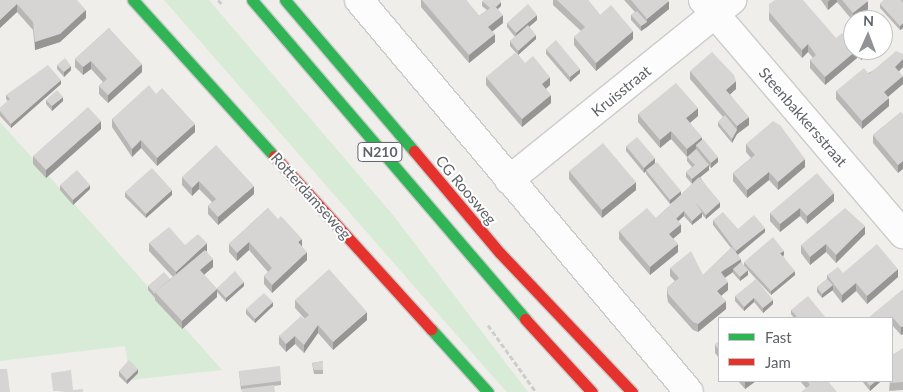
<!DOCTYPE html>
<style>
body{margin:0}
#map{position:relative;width:903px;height:392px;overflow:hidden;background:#efeeea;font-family:Lato,sans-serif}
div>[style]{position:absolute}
.green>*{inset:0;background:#d8ebd6}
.path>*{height:3px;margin-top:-1.5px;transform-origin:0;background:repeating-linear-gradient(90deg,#cacfcc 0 5px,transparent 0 7.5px)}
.roads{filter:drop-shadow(1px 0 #cbcccc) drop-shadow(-1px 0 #cbcccc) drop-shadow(0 1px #cbcccc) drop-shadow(0 -1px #cbcccc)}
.street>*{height:28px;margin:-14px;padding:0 14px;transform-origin:14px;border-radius:14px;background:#fdfcfc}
.fast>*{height:11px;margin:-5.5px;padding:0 5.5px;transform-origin:5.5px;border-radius:5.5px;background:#30b455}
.jam>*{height:11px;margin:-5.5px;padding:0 5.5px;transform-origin:5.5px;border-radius:5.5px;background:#e5322d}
.wall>*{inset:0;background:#b8b7b5}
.shaded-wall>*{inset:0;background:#969594}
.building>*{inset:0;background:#d6d5d3}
span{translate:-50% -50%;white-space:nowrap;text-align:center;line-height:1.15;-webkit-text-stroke:4px #fff;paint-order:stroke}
.shield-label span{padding:1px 4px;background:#fff;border:1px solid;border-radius:4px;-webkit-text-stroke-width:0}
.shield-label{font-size:14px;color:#5f6368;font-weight:700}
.street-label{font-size:15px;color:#5f6368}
.legend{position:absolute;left:718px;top:317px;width:175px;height:65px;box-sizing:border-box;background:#fff;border:1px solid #bfc1c3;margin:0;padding:6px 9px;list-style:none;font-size:15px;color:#5f6368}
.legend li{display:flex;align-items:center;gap:10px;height:25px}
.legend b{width:25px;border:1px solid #bfc1c3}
.north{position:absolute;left:843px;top:10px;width:50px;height:50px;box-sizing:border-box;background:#fff;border:1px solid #bfc1c3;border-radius:50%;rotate:2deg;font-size:14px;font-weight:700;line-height:20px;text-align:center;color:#5f6368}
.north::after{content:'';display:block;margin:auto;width:18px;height:22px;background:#919496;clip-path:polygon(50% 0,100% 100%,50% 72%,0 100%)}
</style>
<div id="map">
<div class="green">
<i style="clip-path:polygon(164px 0,209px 0,393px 215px,528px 392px,507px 392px,488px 371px)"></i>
<i style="clip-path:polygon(0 122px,103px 236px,222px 370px,130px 380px,125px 346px,0 361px)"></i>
</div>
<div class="path">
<i style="left:218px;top:0;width:7px;rotate:45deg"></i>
<i style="left:488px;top:325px;width:82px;rotate:54.4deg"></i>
</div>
<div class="roads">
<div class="street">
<i style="left:359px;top:0;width:512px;rotate:49.91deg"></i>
<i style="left:703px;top:0;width:308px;rotate:49.5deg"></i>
<i style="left:509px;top:180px;width:287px;rotate:-38.9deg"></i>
</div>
<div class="fast">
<i style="left:133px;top:0;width:210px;rotate:47.9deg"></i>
<i style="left:252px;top:0;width:420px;rotate:49.4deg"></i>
<i style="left:285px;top:0;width:199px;rotate:49.5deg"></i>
<i style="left:431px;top:329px;width:85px;rotate:47.9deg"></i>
</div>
<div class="jam">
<i style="left:414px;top:151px;width:133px;rotate:49.9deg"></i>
<i style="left:500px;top:253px;width:192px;rotate:46.5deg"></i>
<i style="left:274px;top:156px;width:234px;rotate:47.8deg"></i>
<i style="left:525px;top:319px;width:99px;rotate:47.5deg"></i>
</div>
</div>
<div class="wall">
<i style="clip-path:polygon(0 0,86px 18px,60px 42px,35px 50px,33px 30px,17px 12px,0 28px)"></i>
<i style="clip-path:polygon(421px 0,466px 0,479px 16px,487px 10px,482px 6px,482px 1px,501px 6px,498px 9px,503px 23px,492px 31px,495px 42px,469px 63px,421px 7px)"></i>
<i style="clip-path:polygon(553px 0,588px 0,600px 15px,633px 39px,596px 71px,574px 45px,574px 37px,581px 31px,553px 5px)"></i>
<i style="clip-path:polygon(624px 0,668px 0,669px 9px,647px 27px,641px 31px,631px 20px,631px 15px,635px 12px)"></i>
<i style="clip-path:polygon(821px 0,867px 0,868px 9px,854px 20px,853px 20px,853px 21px,837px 2px,828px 10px)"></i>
<i style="clip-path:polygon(884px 0,903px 0,903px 28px,900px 30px,880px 8px,880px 4px)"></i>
<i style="clip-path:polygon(769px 12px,836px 38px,847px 39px,872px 50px,872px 52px,861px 60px,857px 55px,857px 58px,825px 85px,810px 68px,810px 60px,813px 58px,808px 52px,802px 58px,769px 20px)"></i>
<i style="clip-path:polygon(537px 20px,529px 27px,536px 39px,518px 55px,510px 46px,510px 41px,515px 37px,507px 27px,507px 23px)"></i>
<i style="clip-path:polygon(109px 28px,142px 72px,108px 103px,99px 94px,99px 86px,103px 82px,91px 69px,83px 75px,75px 67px,75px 59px)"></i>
<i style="clip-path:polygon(546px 49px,580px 73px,570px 82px,546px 54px)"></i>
<i style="clip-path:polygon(903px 54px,903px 67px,899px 71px,903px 84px,888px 97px,889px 106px,862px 129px,836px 99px,836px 91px)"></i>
<i style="clip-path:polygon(525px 63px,550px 85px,546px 89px,551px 103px,522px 127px,486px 85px,486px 77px)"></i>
<i style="clip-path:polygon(57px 65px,71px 70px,64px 77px,57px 69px)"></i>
<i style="clip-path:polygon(690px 71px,736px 89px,730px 94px,749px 125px,737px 134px,732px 143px,718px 126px,718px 122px,723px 117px,690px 79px)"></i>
<i style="clip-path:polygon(61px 84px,11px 128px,0 116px,0 108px,8px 101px,6px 99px,6px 95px)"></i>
<i style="clip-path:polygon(156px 94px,195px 132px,157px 166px,141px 148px,132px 157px,112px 127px,112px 119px)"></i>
<i style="clip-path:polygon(46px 100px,63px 101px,52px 111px,46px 104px)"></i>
<i style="clip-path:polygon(901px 112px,898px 173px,873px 143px,873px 135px)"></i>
<i style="clip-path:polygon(638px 114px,698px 116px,690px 123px,718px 162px,711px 168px,709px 166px,709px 170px,700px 177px,720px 207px,706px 219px,702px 214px,702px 217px,692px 225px,684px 216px,678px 221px,681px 232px,673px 239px,678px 252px,650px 275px,619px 239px,619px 231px,656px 218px,676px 200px,670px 204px,646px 174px,646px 171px,644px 173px,626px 151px,626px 146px,655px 163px,681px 195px,692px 184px,686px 177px,686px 172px,692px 167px,687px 161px,687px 157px,671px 139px,660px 148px,638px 122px)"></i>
<i style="clip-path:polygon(101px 129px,46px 178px,33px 164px,33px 156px)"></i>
<i style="clip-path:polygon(746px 144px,805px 167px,778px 190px,769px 180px,747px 198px,733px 181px,733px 173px,751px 158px,746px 152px)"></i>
<i style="clip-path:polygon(569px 171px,636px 190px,602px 218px,569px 179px)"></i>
<i style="clip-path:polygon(182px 177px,254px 194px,218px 225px,208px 214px,208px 206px,212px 202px,199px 189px,192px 196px,182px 185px)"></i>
<i style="clip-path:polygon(60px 185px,90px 189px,73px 205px,60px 190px)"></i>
<i style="clip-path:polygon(125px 192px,172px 195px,146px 218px,125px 197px)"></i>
<i style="clip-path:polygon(834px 201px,807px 224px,800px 216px,780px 232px,770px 221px,770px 213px)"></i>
<i style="clip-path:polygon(268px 208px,307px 260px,272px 293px,264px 284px,264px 276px,268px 272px,249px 250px,237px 261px,229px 252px,229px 244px)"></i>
<i style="clip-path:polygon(713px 220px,738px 229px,765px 232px,738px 255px,748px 275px,740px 281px,733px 273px,733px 272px,725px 278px,728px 290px,721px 296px,726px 309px,698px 332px,693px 330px,668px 302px,667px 296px,667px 288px,675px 281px,670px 276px,670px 268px,703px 275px,731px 248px,713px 225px)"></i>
<i style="clip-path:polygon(865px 234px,836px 263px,826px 252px,810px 265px,801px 253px,801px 245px)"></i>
<i style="clip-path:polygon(149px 243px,185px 245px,207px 252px,213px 267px,204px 275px,217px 289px,244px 286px,226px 302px,217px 292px,217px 297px,182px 329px,155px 300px,155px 298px,148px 290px,148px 286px,170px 279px,173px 277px,149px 251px)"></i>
<i style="clip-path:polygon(784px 255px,783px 256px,795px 275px,771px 295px,744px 266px,744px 262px)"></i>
<i style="clip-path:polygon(843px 273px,898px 277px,867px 304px,856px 291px,842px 303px,832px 290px,822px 298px,817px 292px,817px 287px,827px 279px,827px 275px)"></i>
<i style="clip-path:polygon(903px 289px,901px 335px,892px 325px,892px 318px)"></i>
<i style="clip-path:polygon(735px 296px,773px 300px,773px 304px,763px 313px,754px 302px,744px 311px,735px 301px)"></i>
<i style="clip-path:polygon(295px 300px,367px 320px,333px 350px,318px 333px,304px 353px,295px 344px,286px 352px,279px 344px,279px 336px,305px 319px,295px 308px)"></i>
<i style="clip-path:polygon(273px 306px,255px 323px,246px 314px,246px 309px)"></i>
<i style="clip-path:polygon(791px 310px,826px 318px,794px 318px,791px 314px)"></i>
<i style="clip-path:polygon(719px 341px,719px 358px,715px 353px,715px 345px)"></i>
<i style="clip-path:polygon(903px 348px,903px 390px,889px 391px,890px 381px)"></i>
<i style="clip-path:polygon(323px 361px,323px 374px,314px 374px,312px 363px)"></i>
<i style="clip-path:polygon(119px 371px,138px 373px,127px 384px,119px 376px)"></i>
<i style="clip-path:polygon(239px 371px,281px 381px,281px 385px,241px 390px)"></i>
<i style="clip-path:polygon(738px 381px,756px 381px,745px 389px)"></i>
<i style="clip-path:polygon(800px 381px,828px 381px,806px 388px)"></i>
<i style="clip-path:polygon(862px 381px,880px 381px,880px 382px,870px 391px)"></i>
</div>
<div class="shaded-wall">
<i style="clip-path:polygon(830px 0,837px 0,837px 2px,828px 10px,828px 2px)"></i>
<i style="clip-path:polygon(669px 1px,669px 9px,647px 27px,647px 19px)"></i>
<i style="clip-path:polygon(868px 1px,868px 9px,854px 20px,853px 20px,853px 21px,853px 13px)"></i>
<i style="clip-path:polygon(501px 2px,501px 6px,492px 14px,492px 10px)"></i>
<i style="clip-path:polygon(17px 4px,17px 12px,0 28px,0 20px)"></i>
<i style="clip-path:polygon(86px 10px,86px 18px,60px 42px,35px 50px,35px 42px)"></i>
<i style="clip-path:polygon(503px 15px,503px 23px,488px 35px,488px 27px)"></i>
<i style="clip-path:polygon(537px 15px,537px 20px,516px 38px,516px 33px)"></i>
<i style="clip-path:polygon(647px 22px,647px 27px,641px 31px,641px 26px)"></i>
<i style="clip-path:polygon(903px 23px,903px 28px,900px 30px,900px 26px)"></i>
<i style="clip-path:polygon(633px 31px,633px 39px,596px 71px,596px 63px)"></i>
<i style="clip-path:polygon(495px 34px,495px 42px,469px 63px,469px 55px)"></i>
<i style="clip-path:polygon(536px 35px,536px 39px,518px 55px,518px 51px)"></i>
<i style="clip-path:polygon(808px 44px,808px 52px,802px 58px,802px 50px)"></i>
<i style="clip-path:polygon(857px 50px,857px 58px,825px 85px,825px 77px)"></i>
<i style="clip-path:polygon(869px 50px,872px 50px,872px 52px,861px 60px,861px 56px)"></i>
<i style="clip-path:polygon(903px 59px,903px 67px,895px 75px,895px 67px)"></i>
<i style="clip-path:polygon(91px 61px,91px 69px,83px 75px,83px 67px)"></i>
<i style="clip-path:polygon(142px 64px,142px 72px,108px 103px,108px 95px)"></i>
<i style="clip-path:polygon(71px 66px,71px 70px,64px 77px,64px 72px)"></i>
<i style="clip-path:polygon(580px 69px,580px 73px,570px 82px,570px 77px)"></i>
<i style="clip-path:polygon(903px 76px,903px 84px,884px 100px,884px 92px)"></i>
<i style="clip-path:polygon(550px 77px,550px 85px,542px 92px,542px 84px)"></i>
<i style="clip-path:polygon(61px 80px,61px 84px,11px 128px,11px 124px)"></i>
<i style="clip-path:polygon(736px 81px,736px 89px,726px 98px,726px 90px)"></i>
<i style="clip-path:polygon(551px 95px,551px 103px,522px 127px,522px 119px)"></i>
<i style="clip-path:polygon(63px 97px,63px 101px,52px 111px,52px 106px)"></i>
<i style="clip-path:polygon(889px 98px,889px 106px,862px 129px,862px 121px)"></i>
<i style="clip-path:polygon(698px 108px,698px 116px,686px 126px,686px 118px)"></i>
<i style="clip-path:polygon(749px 117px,749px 125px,737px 134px,732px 143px,732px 139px,737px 130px,737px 126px)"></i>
<i style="clip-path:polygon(101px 121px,101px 129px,46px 178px,46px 170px)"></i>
<i style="clip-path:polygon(195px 124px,195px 132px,157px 166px,157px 158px)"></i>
<i style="clip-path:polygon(671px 131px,671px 139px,660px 148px,660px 140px)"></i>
<i style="clip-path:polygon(702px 137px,702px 145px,696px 145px,696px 150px,687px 157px,687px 149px)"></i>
<i style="clip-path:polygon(141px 140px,141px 148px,132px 157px,132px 149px)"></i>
<i style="clip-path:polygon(718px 157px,718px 162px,711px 168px,711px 163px)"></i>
<i style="clip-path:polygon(655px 158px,655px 163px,644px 173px,644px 168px)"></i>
<i style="clip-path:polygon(805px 159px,805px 167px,778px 190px,778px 182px)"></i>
<i style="clip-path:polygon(903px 161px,903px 169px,898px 173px,898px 165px)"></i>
<i style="clip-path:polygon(709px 165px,709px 170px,692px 184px,692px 179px)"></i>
<i style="clip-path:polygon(769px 172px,769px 180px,747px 198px,747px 190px)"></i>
<i style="clip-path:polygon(199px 181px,199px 189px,192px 196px,192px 188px)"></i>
<i style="clip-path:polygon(636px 182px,636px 190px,602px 218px,602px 210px)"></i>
<i style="clip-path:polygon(90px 185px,90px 189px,73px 205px,73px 200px)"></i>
<i style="clip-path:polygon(254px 186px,254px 194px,218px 225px,218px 217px)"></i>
<i style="clip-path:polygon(172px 190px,172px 195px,146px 218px,146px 214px)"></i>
<i style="clip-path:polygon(681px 191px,681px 195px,670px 204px,670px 200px)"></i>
<i style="clip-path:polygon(834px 193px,834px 201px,807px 224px,807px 216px)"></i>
<i style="clip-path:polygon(720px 202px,720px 207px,706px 219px,706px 215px)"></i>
<i style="clip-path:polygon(800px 208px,800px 216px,780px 232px,780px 224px)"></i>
<i style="clip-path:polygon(684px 211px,684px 216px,674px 225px,674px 220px)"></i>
<i style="clip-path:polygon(702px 212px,702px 217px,692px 225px,692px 221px)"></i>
<i style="clip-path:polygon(681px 224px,681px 232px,669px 242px,669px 234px)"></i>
<i style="clip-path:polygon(865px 226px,865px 234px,836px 263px,836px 255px)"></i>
<i style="clip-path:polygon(765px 228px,765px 232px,736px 256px,736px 251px)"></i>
<i style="clip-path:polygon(302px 239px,302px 247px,298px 242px)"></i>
<i style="clip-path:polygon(249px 242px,249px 250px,237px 261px,237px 253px)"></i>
<i style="clip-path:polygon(207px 243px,207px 251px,176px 280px,176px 272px)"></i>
<i style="clip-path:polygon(678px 244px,678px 252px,650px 275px,650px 267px)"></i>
<i style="clip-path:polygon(826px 244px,826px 252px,810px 265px,810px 257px)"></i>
<i style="clip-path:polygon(784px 251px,784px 255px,780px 258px,780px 253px)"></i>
<i style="clip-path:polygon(307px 252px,307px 260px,272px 293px,272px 285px)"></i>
<i style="clip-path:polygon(213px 259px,213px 267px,200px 278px,200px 270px)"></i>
<i style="clip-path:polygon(741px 259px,741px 267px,733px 269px,733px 272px,721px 280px,721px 272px)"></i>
<i style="clip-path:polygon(898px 269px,898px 277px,867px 304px,867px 296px)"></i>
<i style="clip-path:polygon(748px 270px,748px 275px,740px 281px,740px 277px)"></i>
<i style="clip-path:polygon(795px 271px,795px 275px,771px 295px,771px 291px)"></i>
<i style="clip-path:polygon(244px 282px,244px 286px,226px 302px,226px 298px)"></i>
<i style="clip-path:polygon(728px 282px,728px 290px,717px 299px,717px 291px)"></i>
<i style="clip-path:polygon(856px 283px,856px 291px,842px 303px,842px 295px)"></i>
<i style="clip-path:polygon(833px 285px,833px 290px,822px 298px,822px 294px)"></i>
<i style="clip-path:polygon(217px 289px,217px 297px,182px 329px,182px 321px)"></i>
<i style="clip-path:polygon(754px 298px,754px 302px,744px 311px,744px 307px)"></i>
<i style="clip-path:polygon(773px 300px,773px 304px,763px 313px,763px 308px)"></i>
<i style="clip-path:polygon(726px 301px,726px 309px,698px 332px,698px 324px)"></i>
<i style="clip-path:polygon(273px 302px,273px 306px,255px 323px,255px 319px)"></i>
<i style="clip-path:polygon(367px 312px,367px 320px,333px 350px,333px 342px)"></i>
<i style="clip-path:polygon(318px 325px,318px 333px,304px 353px,304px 345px)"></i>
<i style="clip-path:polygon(903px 326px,903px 334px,901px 335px,901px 327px)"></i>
<i style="clip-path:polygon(295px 336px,295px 344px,286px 352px,286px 344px)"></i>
<i style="clip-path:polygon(138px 369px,138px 373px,127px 384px,127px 380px)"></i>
<i style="clip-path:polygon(745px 381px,756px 381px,745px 389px)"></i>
<i style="clip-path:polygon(876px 381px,880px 381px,880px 382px,870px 391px,870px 386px)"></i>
</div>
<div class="building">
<i style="clip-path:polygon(0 0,77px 0,86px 10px,60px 34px,35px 42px,33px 22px,17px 4px,0 20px)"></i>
<i style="clip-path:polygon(422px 0,466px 0,479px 16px,494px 5px,503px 15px,488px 27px,495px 34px,469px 55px)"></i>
<i style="clip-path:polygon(484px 0,500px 0,501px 2px,496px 7px,494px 5px,490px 8px,482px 1px)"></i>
<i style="clip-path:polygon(557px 0,588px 0,600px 15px,611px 5px,633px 31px,596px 63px,574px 37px,585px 27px)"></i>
<i style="clip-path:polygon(631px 0,668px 0,669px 1px,647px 19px)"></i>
<i style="clip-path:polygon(775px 0,803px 0,836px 38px,842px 33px,853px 46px,853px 50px,857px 50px,825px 77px,810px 60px,816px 55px,808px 44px,802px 50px,769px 12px,769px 4px)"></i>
<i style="clip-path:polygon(842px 0,867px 0,868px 1px,853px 13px)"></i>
<i style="clip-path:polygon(884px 0,901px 0,903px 3px,903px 23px,900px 26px,880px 4px)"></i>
<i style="clip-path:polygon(528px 4px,537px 15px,516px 33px,507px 23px)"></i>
<i style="clip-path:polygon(637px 11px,647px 22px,641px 26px,631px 15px)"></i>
<i style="clip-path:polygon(528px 25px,536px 35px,518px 51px,510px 41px)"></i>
<i style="clip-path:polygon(109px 28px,142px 64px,108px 95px,99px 86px,107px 79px,91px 61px,83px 67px,75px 59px)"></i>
<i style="clip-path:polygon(853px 35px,853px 46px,847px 39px)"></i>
<i style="clip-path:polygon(556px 40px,580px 69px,570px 77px,546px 49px)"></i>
<i style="clip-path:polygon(856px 50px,869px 50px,861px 56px)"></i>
<i style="clip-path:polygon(896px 51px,903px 54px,903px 59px,895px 67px,903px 76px,884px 92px,889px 98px,862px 121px,836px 91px,864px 68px,869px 74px)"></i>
<i style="clip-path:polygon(516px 52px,525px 63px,533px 56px,550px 77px,542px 84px,551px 95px,522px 119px,486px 77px)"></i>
<i style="clip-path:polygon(712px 52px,734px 75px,736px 81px,726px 90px,749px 117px,737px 126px,690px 71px)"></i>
<i style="clip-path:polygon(65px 58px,71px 66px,64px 72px,57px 65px)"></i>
<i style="clip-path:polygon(48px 65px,61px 80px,11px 124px,0 111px,0 108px,10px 99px,6px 95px)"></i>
<i style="clip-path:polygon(676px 83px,698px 108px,686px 118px,702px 137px,687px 149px,671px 131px,660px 140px,638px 114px)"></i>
<i style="clip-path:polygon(149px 85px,156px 94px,162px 88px,195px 124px,157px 158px,141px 140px,132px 149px,112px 119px)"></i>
<i style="clip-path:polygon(57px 90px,63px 97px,52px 106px,46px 100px)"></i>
<i style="clip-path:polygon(88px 107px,101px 121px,46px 170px,33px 156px)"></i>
<i style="clip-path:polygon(901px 112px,903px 114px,903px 161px,898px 165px,873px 135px)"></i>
<i style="clip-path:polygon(725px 115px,737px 130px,732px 139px,718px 122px)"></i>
<i style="clip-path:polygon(773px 121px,780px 125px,805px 159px,778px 182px,769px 172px,747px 190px,733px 173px,755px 155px,746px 144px)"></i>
<i style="clip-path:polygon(637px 137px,655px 158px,644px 168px,626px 146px)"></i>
<i style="clip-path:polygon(703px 139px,718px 157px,711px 163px,696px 145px)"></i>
<i style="clip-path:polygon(603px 143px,636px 182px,602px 210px,569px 171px)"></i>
<i style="clip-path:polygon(216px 145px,254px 186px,218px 217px,208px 206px,216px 199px,199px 181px,192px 188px,182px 177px)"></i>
<i style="clip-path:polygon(696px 149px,709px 165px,692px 179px,686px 172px,695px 165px,687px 157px)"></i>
<i style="clip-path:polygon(657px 162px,681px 191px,670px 200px,646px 170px)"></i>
<i style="clip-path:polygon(152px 168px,172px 190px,146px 214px,125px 192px)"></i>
<i style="clip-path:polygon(77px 170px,90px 185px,73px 200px,60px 185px)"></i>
<i style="clip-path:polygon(817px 173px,834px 193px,807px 216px,800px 208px,780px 224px,770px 213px)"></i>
<i style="clip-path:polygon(699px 177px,720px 202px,706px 215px,695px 202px,702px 212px,692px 221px,684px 211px,676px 219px,667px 208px,665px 210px)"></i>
<i style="clip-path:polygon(268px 208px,278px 219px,281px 216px,302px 239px,298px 242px,307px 252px,272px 285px,264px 276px,272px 268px,249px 242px,237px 253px,229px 244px)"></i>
<i style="clip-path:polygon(647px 208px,656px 218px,667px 208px,681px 224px,669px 234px,678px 244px,650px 267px,619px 231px)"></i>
<i style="clip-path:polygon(845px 208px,865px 226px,836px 255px,826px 244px,810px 257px,801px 245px)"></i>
<i style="clip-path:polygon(723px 212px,738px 229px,754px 215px,765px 228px,736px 251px,713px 220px)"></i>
<i style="clip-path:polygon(169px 227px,185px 245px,198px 234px,207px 243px,176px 272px,149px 243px)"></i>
<i style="clip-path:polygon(773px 237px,784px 251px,780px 253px,795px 271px,771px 291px,744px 262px)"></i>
<i style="clip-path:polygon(877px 244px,898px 269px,867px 296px,856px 283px,842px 295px,827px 275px,838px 267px,843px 273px)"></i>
<i style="clip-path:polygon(732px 247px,741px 259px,721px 272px,728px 282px,717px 291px,726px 301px,698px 324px,693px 322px,668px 294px,667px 288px,679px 278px,670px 268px,691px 251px,703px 275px)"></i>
<i style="clip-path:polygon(205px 250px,213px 259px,200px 270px,217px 289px,182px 321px,155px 292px)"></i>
<i style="clip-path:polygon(741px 262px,748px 270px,740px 277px,733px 269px)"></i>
<i style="clip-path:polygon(329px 269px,367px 312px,333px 342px,318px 325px,304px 345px,295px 336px,286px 344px,279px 336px,301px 316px,304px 319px,309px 315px,295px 300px)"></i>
<i style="clip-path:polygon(235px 271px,244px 282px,226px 298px,217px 288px)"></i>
<i style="clip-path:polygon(164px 272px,170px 279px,155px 292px,155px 294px,148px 286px)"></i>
<i style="clip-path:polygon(756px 279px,773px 300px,763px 308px,754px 298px,744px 307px,735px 296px)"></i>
<i style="clip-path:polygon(827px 279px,833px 285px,822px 294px,817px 287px)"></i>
<i style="clip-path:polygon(903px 289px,903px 326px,901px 327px,892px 317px,891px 318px,868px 318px)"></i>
<i style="clip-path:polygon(264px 293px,273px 302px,255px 319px,246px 309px)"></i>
<i style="clip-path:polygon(808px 296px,826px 318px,798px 318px,791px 310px)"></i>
<i style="clip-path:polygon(719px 341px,719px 350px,715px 345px)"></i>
<i style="clip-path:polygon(903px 348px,903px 382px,889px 383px,890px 381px,892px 381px,892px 355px)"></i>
<i style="clip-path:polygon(129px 360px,138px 369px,127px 380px,119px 371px)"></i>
<i style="clip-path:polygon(323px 361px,323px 370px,314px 370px,312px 363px)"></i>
<i style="clip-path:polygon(280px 366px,281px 381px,241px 386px,239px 371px)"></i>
<i style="clip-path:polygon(0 369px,7px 369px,10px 392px,0 392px)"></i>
<i style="clip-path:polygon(71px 370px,73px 390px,83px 389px,83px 392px,57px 392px,66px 391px,53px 391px,51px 373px)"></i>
<i style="clip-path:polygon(807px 381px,828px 381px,837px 392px,801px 392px,810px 385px)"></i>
<i style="clip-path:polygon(866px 381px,876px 381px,870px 386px)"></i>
<i style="clip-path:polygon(274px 385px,275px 392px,242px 392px,241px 389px)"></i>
</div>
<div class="shield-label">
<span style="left:380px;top:152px">N210</span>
</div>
<div class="street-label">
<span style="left:621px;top:91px;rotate:-39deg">Kruisstraat</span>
<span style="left:803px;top:117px;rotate:49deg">Steenbakkersstraat</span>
<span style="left:466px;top:190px;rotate:50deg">CG Roosweg</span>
<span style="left:311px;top:196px;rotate:48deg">Rotterdamseweg</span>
</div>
<ul class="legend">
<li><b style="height:6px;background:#30b455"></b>Fast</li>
<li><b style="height:6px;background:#e5322d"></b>Jam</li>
</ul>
<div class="north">N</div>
</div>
